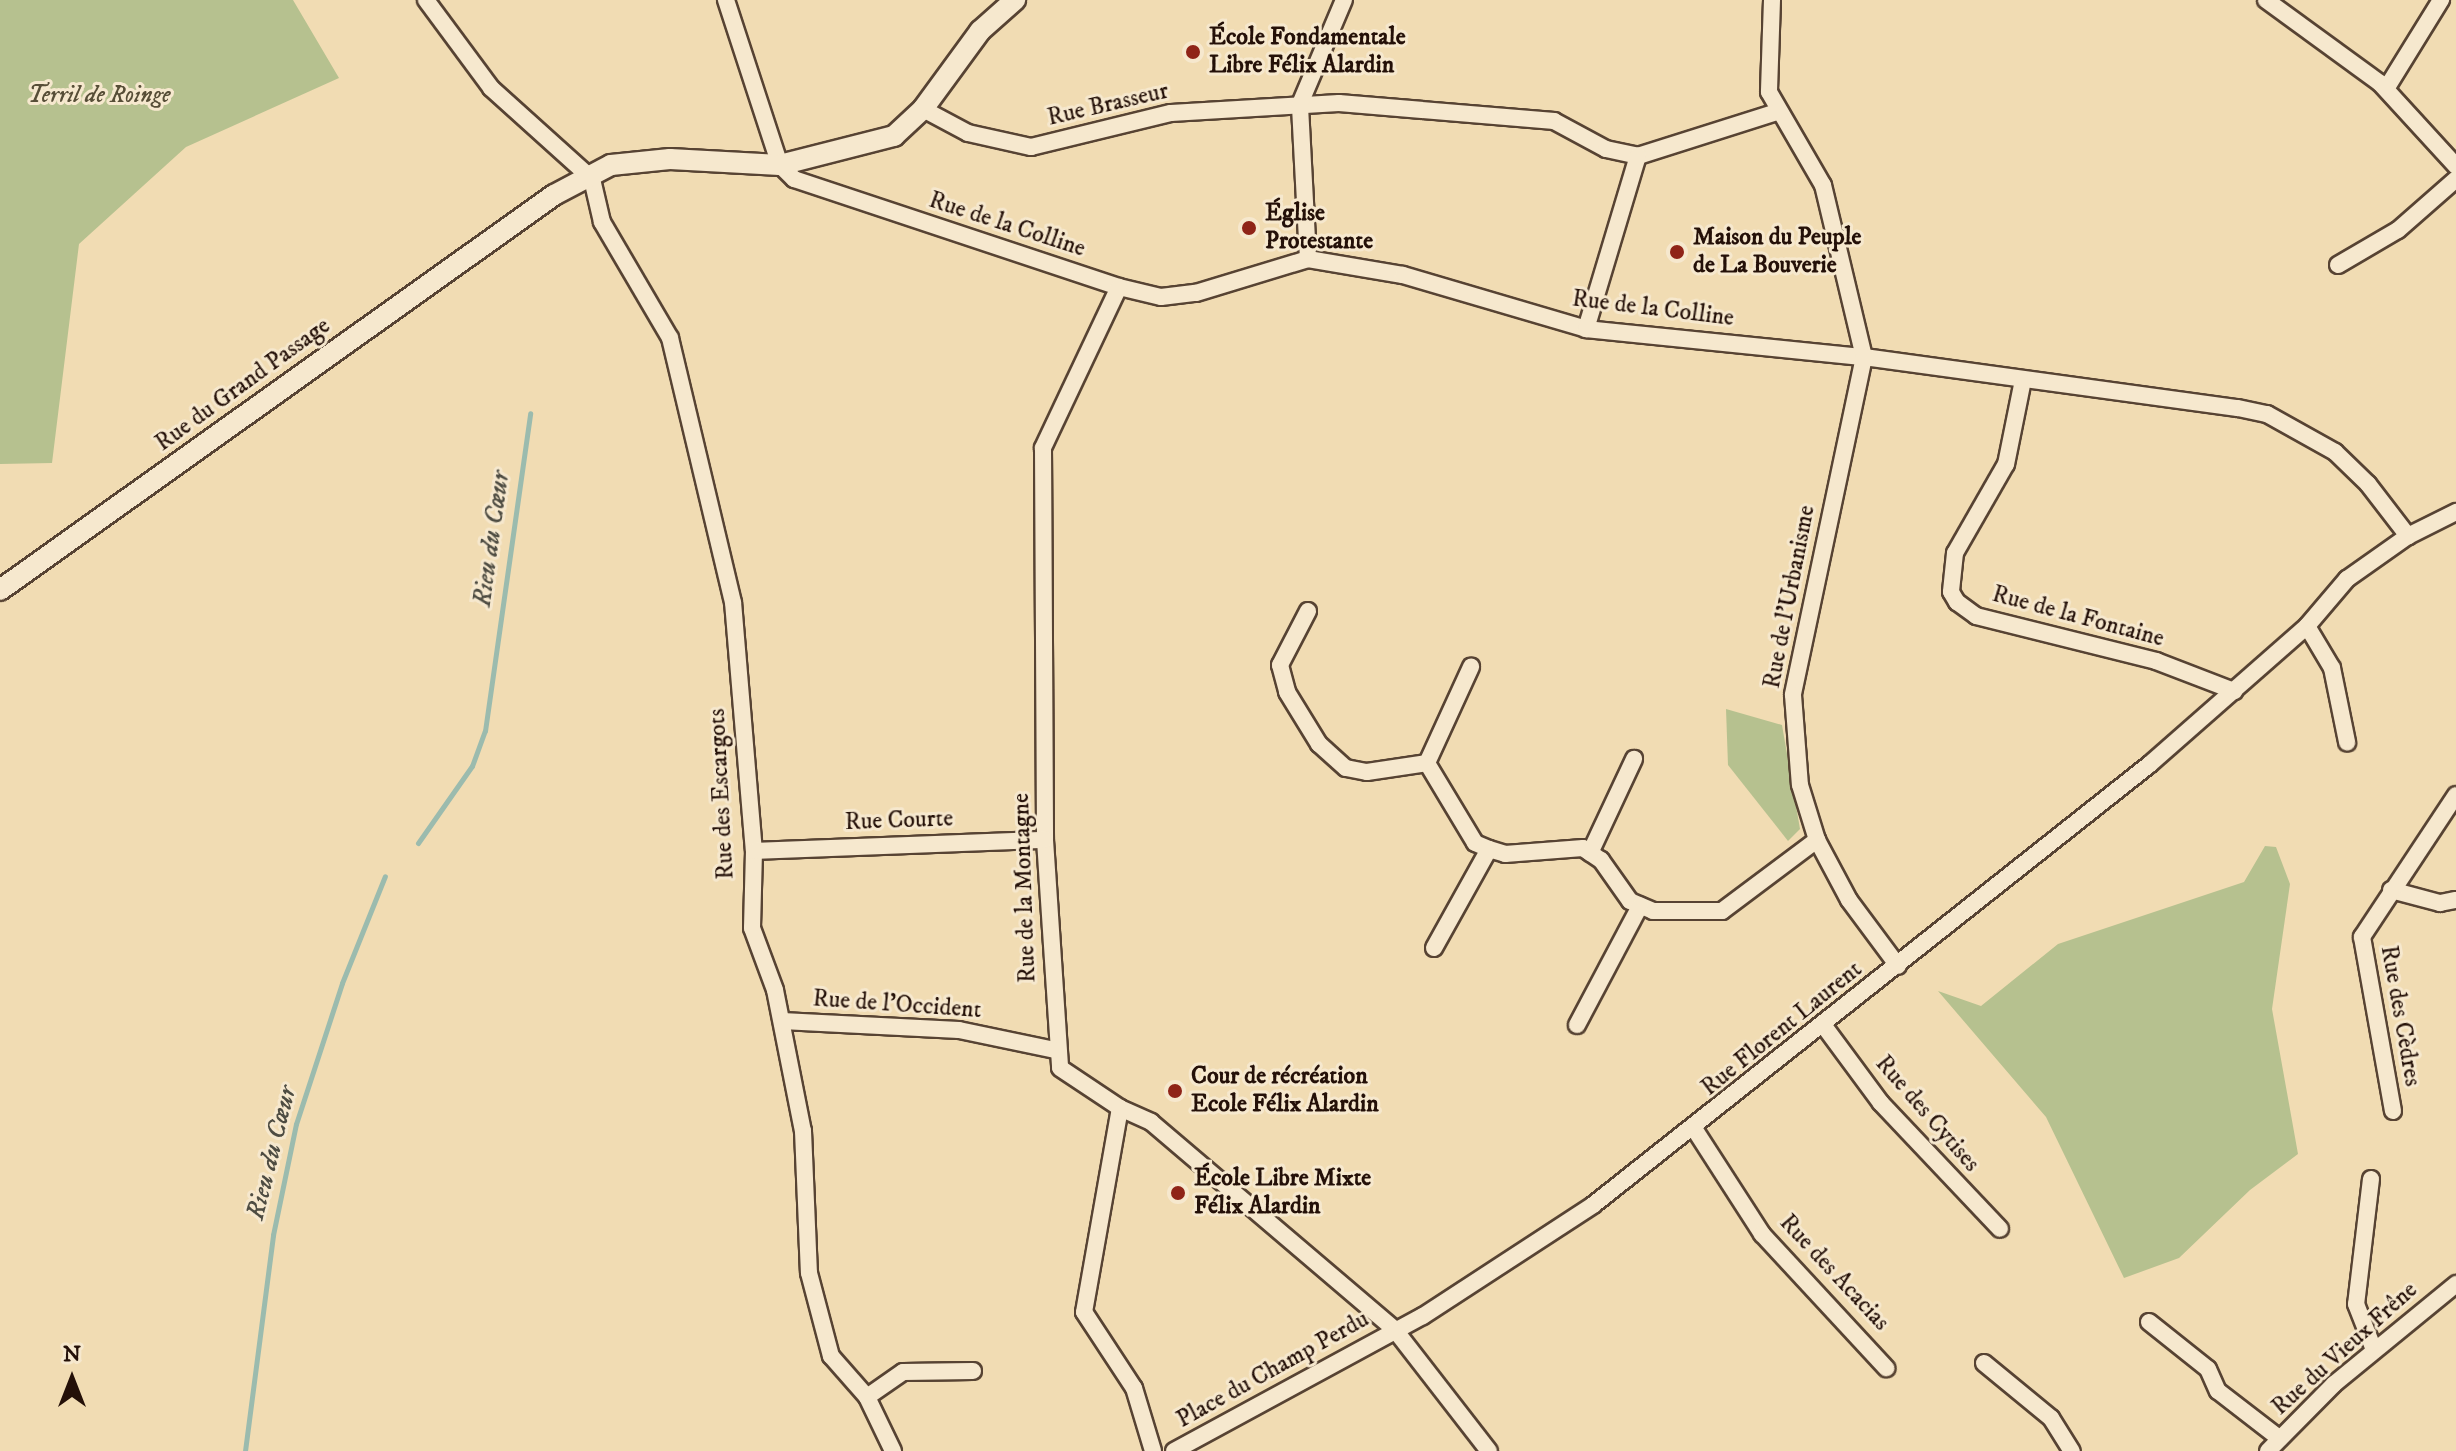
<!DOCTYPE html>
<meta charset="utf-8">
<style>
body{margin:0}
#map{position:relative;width:2456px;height:1451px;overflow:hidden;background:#f1dcb3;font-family:"IM FELL DW Pica",serif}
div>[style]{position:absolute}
.green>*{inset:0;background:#b6c18f}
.stream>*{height:5px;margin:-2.5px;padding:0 2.5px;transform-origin:2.5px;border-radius:2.5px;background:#9bbbae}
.roads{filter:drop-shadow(2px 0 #574333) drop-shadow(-2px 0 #574333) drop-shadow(0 2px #574333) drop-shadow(0 -2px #574333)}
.minor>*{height:16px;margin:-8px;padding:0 8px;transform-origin:8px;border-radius:8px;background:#f6e8ce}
.tertiary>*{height:20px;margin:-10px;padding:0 10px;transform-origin:10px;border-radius:10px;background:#f6e8ce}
.dots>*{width:22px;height:22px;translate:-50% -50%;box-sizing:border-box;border:4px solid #f6e8ce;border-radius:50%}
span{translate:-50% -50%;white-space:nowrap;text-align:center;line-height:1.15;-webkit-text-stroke:6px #f6e8ce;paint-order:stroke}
.poi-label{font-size:24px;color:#241008;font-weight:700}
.left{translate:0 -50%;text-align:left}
.park-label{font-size:24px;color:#574e37;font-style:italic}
.street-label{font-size:24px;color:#241008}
.water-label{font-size:26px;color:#4e4c42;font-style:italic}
.north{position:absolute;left:32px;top:1339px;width:80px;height:80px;-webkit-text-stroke:6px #f6e8ce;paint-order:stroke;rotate:0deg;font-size:22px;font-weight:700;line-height:32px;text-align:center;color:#241008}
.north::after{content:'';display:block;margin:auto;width:28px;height:36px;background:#241008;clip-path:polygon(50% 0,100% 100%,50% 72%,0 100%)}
</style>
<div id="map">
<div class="green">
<i style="clip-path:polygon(0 0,293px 0,339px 78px,186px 147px,79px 244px,52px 463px,0 464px)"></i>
<i style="clip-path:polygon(1726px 709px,1782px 725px,1800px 829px,1788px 841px,1728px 765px)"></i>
<i style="clip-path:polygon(2265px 846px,2276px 847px,2290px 884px,2272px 1009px,2298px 1154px,2250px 1190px,2179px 1258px,2124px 1278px,2046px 1117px,1938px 991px,1981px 1006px,2058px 944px,2244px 882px)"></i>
</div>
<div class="stream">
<i style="left:418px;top:843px;width:94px;rotate:-55deg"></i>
<i style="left:472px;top:766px;width:37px;rotate:-70deg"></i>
<i style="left:485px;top:731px;width:321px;rotate:-81.9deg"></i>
<i style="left:245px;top:1451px;width:218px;rotate:-82.6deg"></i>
<i style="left:273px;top:1235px;width:113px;rotate:-78.3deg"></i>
<i style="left:296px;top:1124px;width:148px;rotate:-71.9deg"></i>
<i style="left:342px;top:983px;width:115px;rotate:-68.1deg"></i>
</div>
<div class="roads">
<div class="minor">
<i style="left:426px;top:0;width:109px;rotate:53.5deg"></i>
<i style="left:491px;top:88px;width:136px;rotate:42deg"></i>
<i style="left:592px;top:179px;width:44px;rotate:76.9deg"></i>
<i style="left:602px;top:222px;width:134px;rotate:59.6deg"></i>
<i style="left:670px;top:338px;width:271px;rotate:76.6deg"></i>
<i style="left:733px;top:602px;width:250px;rotate:85.2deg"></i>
<i style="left:754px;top:851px;width:77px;rotate:91.5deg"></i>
<i style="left:752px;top:928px;width:66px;rotate:69.6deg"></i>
<i style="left:775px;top:990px;width:144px;rotate:78.8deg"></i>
<i style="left:803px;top:1131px;width:142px;rotate:87.6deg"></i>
<i style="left:809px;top:1273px;width:86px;rotate:75.2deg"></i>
<i style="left:831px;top:1356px;width:55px;rotate:48.7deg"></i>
<i style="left:867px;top:1397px;width:60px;rotate:64.3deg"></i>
<i style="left:726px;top:0;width:174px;rotate:71.9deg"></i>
<i style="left:780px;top:165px;width:20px;rotate:45deg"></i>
<i style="left:794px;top:179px;width:342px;rotate:18.4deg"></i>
<i style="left:1119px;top:287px;width:43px;rotate:13.4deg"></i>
<i style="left:1161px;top:297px;width:35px;rotate:-7deg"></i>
<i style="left:1196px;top:293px;width:117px;rotate:-16.9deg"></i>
<i style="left:1308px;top:259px;width:96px;rotate:9.6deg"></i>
<i style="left:1403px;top:275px;width:191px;rotate:16.4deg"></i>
<i style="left:1586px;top:329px;width:279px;rotate:5.8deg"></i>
<i style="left:1864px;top:357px;width:377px;rotate:7.8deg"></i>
<i style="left:2238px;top:408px;width:30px;rotate:12deg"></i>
<i style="left:2267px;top:414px;width:78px;rotate:29.2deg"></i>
<i style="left:2335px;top:452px;width:46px;rotate:44.1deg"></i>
<i style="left:2368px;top:484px;width:66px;rotate:52.4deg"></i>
<i style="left:1772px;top:0;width:92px;rotate:91.9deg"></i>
<i style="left:1769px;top:92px;width:108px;rotate:59.9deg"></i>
<i style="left:1823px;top:185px;width:177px;rotate:76.6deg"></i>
<i style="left:1864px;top:357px;width:345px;rotate:101.9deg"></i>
<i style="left:1793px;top:695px;width:90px;rotate:85.6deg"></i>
<i style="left:1800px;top:785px;width:58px;rotate:72.8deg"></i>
<i style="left:1817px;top:840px;width:68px;rotate:61.9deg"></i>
<i style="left:1849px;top:900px;width:82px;rotate:53.4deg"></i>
<i style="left:2266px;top:0;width:141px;rotate:36.1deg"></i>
<i style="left:2380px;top:83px;width:113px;rotate:47.5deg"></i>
<i style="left:2386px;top:89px;width:105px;rotate:-58.3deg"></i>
<i style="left:923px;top:109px;width:51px;rotate:28.1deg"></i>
<i style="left:968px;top:133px;width:65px;rotate:12.5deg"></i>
<i style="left:1031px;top:147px;width:144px;rotate:-13.7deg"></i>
<i style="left:1171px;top:113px;width:168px;rotate:-3.4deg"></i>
<i style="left:1339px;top:103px;width:216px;rotate:4.8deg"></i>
<i style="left:1554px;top:121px;width:59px;rotate:28.3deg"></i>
<i style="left:1606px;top:149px;width:33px;rotate:12deg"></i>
<i style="left:1638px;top:156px;width:146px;rotate:-17.6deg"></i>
<i style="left:1308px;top:259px;width:155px;rotate:-93deg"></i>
<i style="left:1300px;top:104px;width:113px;rotate:-67.1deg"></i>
<i style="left:2338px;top:265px;width:69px;rotate:-30.3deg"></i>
<i style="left:2398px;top:230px;width:77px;rotate:-41.3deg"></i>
<i style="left:1119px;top:287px;width:178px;rotate:115.3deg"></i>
<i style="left:1043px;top:448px;width:392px;rotate:89.7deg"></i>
<i style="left:1045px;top:840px;width:228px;rotate:86.2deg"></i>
<i style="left:1060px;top:1068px;width:72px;rotate:33.7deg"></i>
<i style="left:1120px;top:1108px;width:34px;rotate:24deg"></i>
<i style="left:1151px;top:1122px;width:321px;rotate:40.4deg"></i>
<i style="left:1395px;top:1330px;width:153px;rotate:52.2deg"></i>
<i style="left:1586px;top:329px;width:181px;rotate:-73.3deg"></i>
<i style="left:2023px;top:380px;width:86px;rotate:101.4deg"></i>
<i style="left:2006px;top:464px;width:103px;rotate:119.8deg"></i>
<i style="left:1955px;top:553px;width:39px;rotate:96deg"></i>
<i style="left:1951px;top:592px;width:12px;rotate:59deg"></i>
<i style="left:1957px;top:602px;width:24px;rotate:36deg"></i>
<i style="left:1976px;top:616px;width:186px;rotate:14deg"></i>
<i style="left:2156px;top:661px;width:84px;rotate:21deg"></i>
<i style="left:1308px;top:611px;width:61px;rotate:117.4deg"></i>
<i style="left:1280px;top:665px;width:28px;rotate:75deg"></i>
<i style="left:1287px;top:692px;width:61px;rotate:58.4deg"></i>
<i style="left:1319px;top:744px;width:36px;rotate:42deg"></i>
<i style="left:1346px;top:768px;width:21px;rotate:11deg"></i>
<i style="left:1367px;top:772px;width:61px;rotate:-8.5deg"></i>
<i style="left:1427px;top:763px;width:93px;rotate:59deg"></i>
<i style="left:1475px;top:843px;width:15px;rotate:23deg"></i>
<i style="left:1489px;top:849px;width:17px;rotate:17deg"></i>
<i style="left:1505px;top:854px;width:78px;rotate:-4.4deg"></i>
<i style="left:1583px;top:848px;width:22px;rotate:34deg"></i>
<i style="left:1601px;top:860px;width:50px;rotate:54.7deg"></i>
<i style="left:1630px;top:901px;width:25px;rotate:23deg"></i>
<i style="left:1653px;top:911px;width:69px"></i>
<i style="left:1722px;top:911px;width:119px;rotate:-36.8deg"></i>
<i style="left:2307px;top:626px;width:49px;rotate:59.2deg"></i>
<i style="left:2332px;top:668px;width:76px;rotate:78.5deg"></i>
<i style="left:1427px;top:763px;width:106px;rotate:-65.4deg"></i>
<i style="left:754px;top:851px;width:291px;rotate:-2.2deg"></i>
<i style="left:1590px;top:853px;width:104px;rotate:-64.9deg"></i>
<i style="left:2391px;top:890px;width:51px;rotate:14.9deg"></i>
<i style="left:2440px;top:903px;width:16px;rotate:-11deg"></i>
<i style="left:1434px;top:948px;width:113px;rotate:-60.9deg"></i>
<i style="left:782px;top:1021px;width:177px;rotate:2.9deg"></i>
<i style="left:959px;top:1030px;width:98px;rotate:11.8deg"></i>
<i style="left:1577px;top:1025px;width:135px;rotate:-62.1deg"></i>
<i style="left:1824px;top:1026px;width:96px;rotate:53.5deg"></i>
<i style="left:1881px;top:1103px;width:173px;rotate:46.6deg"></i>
<i style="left:1120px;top:1108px;width:207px;rotate:100deg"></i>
<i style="left:1084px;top:1312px;width:91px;rotate:56.7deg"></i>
<i style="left:1134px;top:1388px;width:66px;rotate:73.2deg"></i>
<i style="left:2393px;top:1111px;width:177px;rotate:-100.1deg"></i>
<i style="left:2362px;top:937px;width:170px;rotate:-56.5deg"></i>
<i style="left:1695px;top:1130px;width:124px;rotate:57.2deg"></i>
<i style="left:1762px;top:1234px;width:183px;rotate:47.2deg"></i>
<i style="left:2371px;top:1179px;width:126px;rotate:96.8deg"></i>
<i style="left:2356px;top:1304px;width:49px;rotate:68.6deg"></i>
<i style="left:2149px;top:1322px;width:75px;rotate:38.5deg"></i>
<i style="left:2208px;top:1369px;width:24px;rotate:66deg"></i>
<i style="left:2218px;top:1391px;width:78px;rotate:37.7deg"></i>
<i style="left:1984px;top:1363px;width:87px;rotate:39.4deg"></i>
<i style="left:2051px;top:1418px;width:39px;rotate:58deg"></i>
<i style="left:867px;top:1397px;width:44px;rotate:-34.8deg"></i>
<i style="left:903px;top:1372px;width:70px;rotate:-0.8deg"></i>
<i style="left:1174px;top:1451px;width:283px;rotate:-28.5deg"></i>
<i style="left:1423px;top:1316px;width:203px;rotate:-33.1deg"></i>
<i style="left:1593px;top:1205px;width:710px;rotate:-38.37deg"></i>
<i style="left:2150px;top:764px;width:209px;rotate:-41.3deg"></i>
<i style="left:2307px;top:626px;width:62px;rotate:-49.6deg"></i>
<i style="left:2347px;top:579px;width:75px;rotate:-35.2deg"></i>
<i style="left:2408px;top:536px;width:54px;rotate:-26.6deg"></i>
<i style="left:2268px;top:1451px;width:94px;rotate:-45.4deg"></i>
<i style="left:2334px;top:1384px;width:158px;rotate:-39.3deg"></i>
</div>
<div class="tertiary">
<i style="left:0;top:590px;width:680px;rotate:-35.49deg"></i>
<i style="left:554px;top:195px;width:64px;rotate:-27.8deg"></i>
<i style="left:611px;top:165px;width:59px;rotate:-5.8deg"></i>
<i style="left:670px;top:159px;width:110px;rotate:3.1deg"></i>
<i style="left:780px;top:165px;width:118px;rotate:-14.3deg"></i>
<i style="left:894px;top:136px;width:40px;rotate:-43deg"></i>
<i style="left:923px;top:109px;width:97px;rotate:-53.8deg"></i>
<i style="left:980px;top:31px;width:47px;rotate:-41.5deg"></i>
</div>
</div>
<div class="dots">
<i style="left:1193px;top:52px;background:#8f2418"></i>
<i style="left:1249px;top:228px;background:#8f2418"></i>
<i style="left:1677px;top:252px;background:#8f2418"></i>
<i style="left:1175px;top:1091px;background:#8f2418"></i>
<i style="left:1178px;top:1193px;background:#8f2418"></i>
</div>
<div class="poi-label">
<span class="left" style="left:1209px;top:52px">École Fondamentale<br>Libre Félix Alardin</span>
<span class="left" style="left:1265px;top:228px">Église<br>Protestante</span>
<span class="left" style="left:1693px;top:252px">Maison du Peuple<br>de La Bouverie</span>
<span class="left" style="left:1191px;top:1091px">Cour de récréation<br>Ecole Félix Alardin</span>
<span class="left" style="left:1194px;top:1193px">École Libre Mixte<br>Félix Alardin</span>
</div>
<div class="park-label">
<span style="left:99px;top:96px">Terril de Roinge</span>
</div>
<div class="street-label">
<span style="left:1108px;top:105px;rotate:-13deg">Rue Brasseur</span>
<span style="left:1007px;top:225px;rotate:18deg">Rue de la Colline</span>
<span style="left:1653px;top:309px;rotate:7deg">Rue de la Colline</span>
<span style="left:243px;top:385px;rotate:-36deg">Rue du Grand Passage</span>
<span style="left:1790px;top:597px;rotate:-79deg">Rue de l'Urbanisme</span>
<span style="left:2078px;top:617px;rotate:15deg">Rue de la Fontaine</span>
<span style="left:722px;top:794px;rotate:-93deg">Rue des Escargots</span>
<span style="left:899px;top:821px;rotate:-2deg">Rue Courte</span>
<span style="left:1025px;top:888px;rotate:-92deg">Rue de la Montagne</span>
<span style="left:897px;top:1005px;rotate:4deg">Rue de l'Occident</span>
<span style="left:2400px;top:1016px;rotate:80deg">Rue des Cèdres</span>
<span style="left:1782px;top:1029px;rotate:-39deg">Rue Florent Laurent</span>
<span style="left:1927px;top:1114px;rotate:49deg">Rue des Cytises</span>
<span style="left:1834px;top:1273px;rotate:47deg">Rue des Acacias</span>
<span style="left:2345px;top:1349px;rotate:-42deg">Rue du Vieux Frêne</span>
<span style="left:1273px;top:1370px;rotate:-29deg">Place du Champ Perdu</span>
</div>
<div class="water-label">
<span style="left:492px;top:539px;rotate:-82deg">Rieu du Cœur</span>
<span style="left:272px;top:1153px;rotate:-76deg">Rieu du Cœur</span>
</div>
<div class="north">N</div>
</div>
